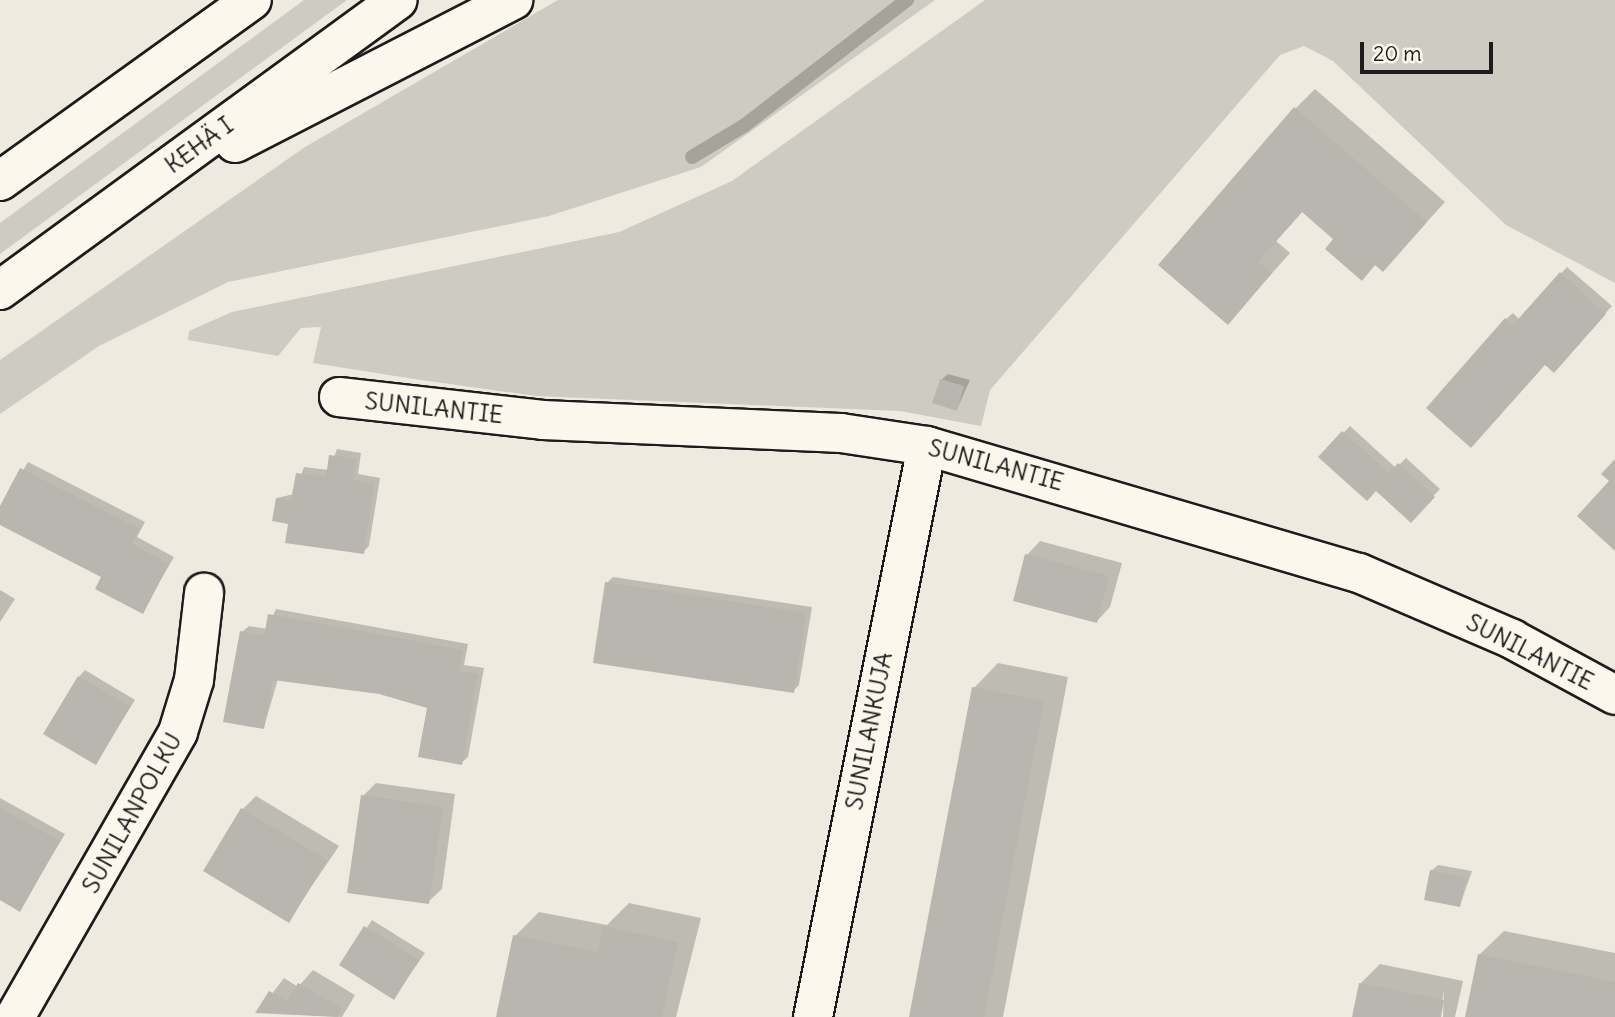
<!DOCTYPE html>
<meta charset="utf-8">
<style>
body{margin:0}
#map{position:relative;width:1615px;height:1017px;overflow:hidden;background:#eeeadf;font-family:Delius,sans-serif}
div>[style]{position:absolute}
.green>*{inset:0;background:#ceccc2}
.shadow>*{inset:0;background:#0003}
.stream>*{height:14px;margin:-7px;padding:0 7px;transform-origin:7px;border-radius:7px;background:#a6a39d}
.building>*{inset:0;background:#b9b6af}
.roads{filter:drop-shadow(2px 0 #1c1c1c) drop-shadow(-2px 0 #1c1c1c) drop-shadow(0 2px #1c1c1c) drop-shadow(0 -2px #1c1c1c)}
.minor>*{height:38px;margin:-19px;padding:0 19px;transform-origin:19px;border-radius:19px;background:#fbf7ec}
.trunk>*{height:38px;margin:-19px;padding:0 19px;transform-origin:19px;border-radius:19px;background:#fbf7ec}
span{translate:-50% -50%;white-space:nowrap;text-align:center;line-height:1.15;-webkit-text-stroke:6px #fbf7ec;paint-order:stroke}
.street-label{font-size:24px;color:#1c1c1c}
.scale{position:absolute;left:1360px;top:42px;width:133px;height:32px;box-sizing:border-box;border:4px solid #1c1c1c;border-top:0;padding-left:9px;font-size:21px;line-height:24px;white-space:nowrap;color:#1c1c1c;-webkit-text-stroke:5px #fbf7ec;paint-order:stroke}
</style>
<div id="map">
<div class="green">
<i style="clip-path:polygon(304px 0,347px 0,0 254px,0 223px)"></i>
<i style="clip-path:polygon(558px 0,935px 0,701px 167px,549px 216px,228px 282px,99px 346px,0 414px,0 360px,305px 147px)"></i>
<i style="clip-path:polygon(985px 0,1615px 0,1615px 283px,1506px 225px,1333px 61px,1304px 46px,1280px 55px,990px 390px,981px 426px,900px 411px,536px 396px,414px 379px,313px 363px,321px 327px,301px 328px,278px 356px,188px 340px,189px 331px,232px 312px,619px 232px,732px 181px)"></i>
</div>
<div class="shadow">
<i style="clip-path:polygon(1315px 89px,1445px 202px,1383px 270px,1376px 264px,1362px 279px,1336px 239px,1303px 211px,1276px 241px,1290px 253px,1228px 323px,1296px 108px)"></i>
<i style="clip-path:polygon(1567px 267px,1612px 306px,1554px 370px,1506px 319px,1513px 313px,1520px 320px)"></i>
<i style="clip-path:polygon(948px 374px,970px 380px,957px 409px,941px 380px)"></i>
<i style="clip-path:polygon(1350px 426px,1396px 468px,1406px 458px,1440px 489px,1411px 520px,1376px 489px,1321px 457px)"></i>
<i style="clip-path:polygon(337px 449px,361px 453px,358px 474px,380px 478px,369px 546px,363px 552px,290px 522px,277px 498px,294px 494px,304px 467px,329px 470px)"></i>
<i style="clip-path:polygon(28px 462px,145px 522px,137px 537px,174px 557px,142px 612px,104px 576px,0 523px,0 510px)"></i>
<i style="clip-path:polygon(1040px 541px,1122px 563px,1110px 607px,1097px 621px,1027px 555px)"></i>
<i style="clip-path:polygon(613px 577px,812px 607px,799px 685px,793px 691px,607px 583px)"></i>
<i style="clip-path:polygon(0 590px,15px 599px,0 622px)"></i>
<i style="clip-path:polygon(276px 609px,468px 644px,464px 665px,484px 668px,468px 757px,461px 763px,429px 707px,379px 693px,278px 679px,264px 727px,242px 632px,249px 626px,267px 629px)"></i>
<i style="clip-path:polygon(998px 663px,1068px 677px,1003px 1017px,911px 1017px,974px 688px)"></i>
<i style="clip-path:polygon(85px 670px,135px 700px,96px 762px,79px 677px)"></i>
<i style="clip-path:polygon(376px 783px,455px 794px,442px 889px,428px 902px,363px 796px)"></i>
<i style="clip-path:polygon(256px 796px,339px 846px,288px 921px,243px 809px)"></i>
<i style="clip-path:polygon(0 798px,65px 834px,20px 909px,0 898px)"></i>
<i style="clip-path:polygon(1438px 865px,1472px 871px,1460px 905px,1431px 871px)"></i>
<i style="clip-path:polygon(629px 903px,701px 918px,676px 1017px,498px 1017px,515px 936px,539px 912px,607px 925px)"></i>
<i style="clip-path:polygon(372px 920px,425px 953px,394px 997px,342px 965px)"></i>
<i style="clip-path:polygon(1504px 931px,1615px 953px,1615px 1017px,1467px 1017px,1479px 955px)"></i>
<i style="clip-path:polygon(1380px 964px,1463px 981px,1455px 1017px,1443px 1017px,1444px 991px,1439px 1017px,1354px 1017px,1360px 984px)"></i>
<i style="clip-path:polygon(313px 970px,355px 995px,342px 1017px,258px 1012px,284px 978px,298px 987px)"></i>
</div>
<div class="stream">
<i style="left:692px;top:157px;width:62px;rotate:-31.1deg"></i>
<i style="left:745px;top:125px;width:205px;rotate:-37.7deg"></i>
</div>
<div class="building">
<i style="clip-path:polygon(1294px 107px,1427px 222px,1383px 272px,1375px 265px,1362px 281px,1325px 249px,1333px 239px,1302px 212px,1258px 262px,1272px 273px,1228px 325px,1158px 265px)"></i>
<i style="clip-path:polygon(1560px 272px,1606px 314px,1554px 373px,1545px 365px,1471px 448px,1426px 408px,1505px 318px,1513px 325px)"></i>
<i style="clip-path:polygon(940px 379px,964px 386px,957px 411px,932px 403px)"></i>
<i style="clip-path:polygon(1342px 431px,1389px 473px,1398px 463px,1435px 497px,1411px 523px,1376px 491px,1367px 501px,1318px 457px)"></i>
<i style="clip-path:polygon(329px 455px,356px 459px,353px 480px,374px 484px,364px 554px,285px 543px,288px 524px,272px 521px,276px 498px,291px 500px,296px 473px,326px 477px)"></i>
<i style="clip-path:polygon(1615px 459px,1615px 551px,1577px 516px,1609px 481px,1601px 474px)"></i>
<i style="clip-path:polygon(20px 468px,139px 529px,132px 544px,169px 564px,143px 614px,95px 589px,101px 577px,0 525px,0 506px)"></i>
<i style="clip-path:polygon(1025px 554px,1109px 576px,1097px 623px,1013px 601px)"></i>
<i style="clip-path:polygon(605px 582px,806px 613px,794px 693px,593px 663px)"></i>
<i style="clip-path:polygon(268px 614px,463px 650px,459px 671px,478px 674px,462px 765px,418px 757px,427px 708px,379px 694px,273px 680px,264px 729px,223px 722px,240px 631px,264px 636px)"></i>
<i style="clip-path:polygon(78px 676px,130px 707px,96px 765px,43px 734px)"></i>
<i style="clip-path:polygon(972px 687px,1044px 701px,984px 1017px,909px 1017px)"></i>
<i style="clip-path:polygon(361px 795px,443px 807px,429px 904px,347px 893px)"></i>
<i style="clip-path:polygon(0 808px,60px 841px,20px 912px,0 900px)"></i>
<i style="clip-path:polygon(241px 808px,327px 860px,289px 923px,203px 871px)"></i>
<i style="clip-path:polygon(1430px 870px,1466px 878px,1460px 907px,1424px 900px)"></i>
<i style="clip-path:polygon(364px 926px,419px 960px,394px 1000px,339px 965px)"></i>
<i style="clip-path:polygon(603px 926px,678px 942px,662px 1017px,496px 1017px,513px 935px,598px 952px)"></i>
<i style="clip-path:polygon(1478px 954px,1615px 982px,1615px 1017px,1465px 1017px)"></i>
<i style="clip-path:polygon(298px 983px,343px 1009px,338px 1017px,255px 1013px,269px 991px,287px 1001px)"></i>
<i style="clip-path:polygon(1359px 983px,1444px 1000px,1441px 1017px,1352px 1017px)"></i>
</div>
<div class="roads">
<div class="minor">
<i style="left:339px;top:397px;width:205px;rotate:6.4deg"></i>
<i style="left:543px;top:420px;width:298px;rotate:2.5deg"></i>
<i style="left:841px;top:433px;width:87px;rotate:8.6deg"></i>
<i style="left:927px;top:446px;width:450px;rotate:16.4deg"></i>
<i style="left:1359px;top:573px;width:167px;rotate:23.3deg"></i>
<i style="left:1512px;top:639px;width:117px;rotate:28.5deg"></i>
<i style="left:15px;top:1017px;width:328px;rotate:-60.2deg"></i>
<i style="left:178px;top:732px;width:54px;rotate:-72.9deg"></i>
<i style="left:194px;top:680px;width:88px;rotate:-83.4deg"></i>
<i style="left:813px;top:1017px;width:582px;rotate:-78.71deg"></i>
</div>
<div class="trunk">
<i style="left:235px;top:143px;width:313px;rotate:-27.2deg"></i>
<i style="left:0;top:181px;width:310px;rotate:-35.7deg"></i>
<i style="left:0;top:290px;width:492px;rotate:-36.1deg"></i>
</div>
</div>
<div class="street-label">
<span style="left:199px;top:145px;rotate:-36deg">KEHÄ I</span>
<span style="left:434px;top:408px;rotate:6deg">SUNILANTIE</span>
<span style="left:996px;top:465px;rotate:15deg">SUNILANTIE</span>
<span style="left:1530px;top:652px;rotate:27deg">SUNILANTIE</span>
<span style="left:869px;top:731px;rotate:-79deg">SUNILANKUJA</span>
<span style="left:132px;top:813px;rotate:-61deg">SUNILANPOLKU</span>
</div>
<div class="scale">20 m</div>
</div>
